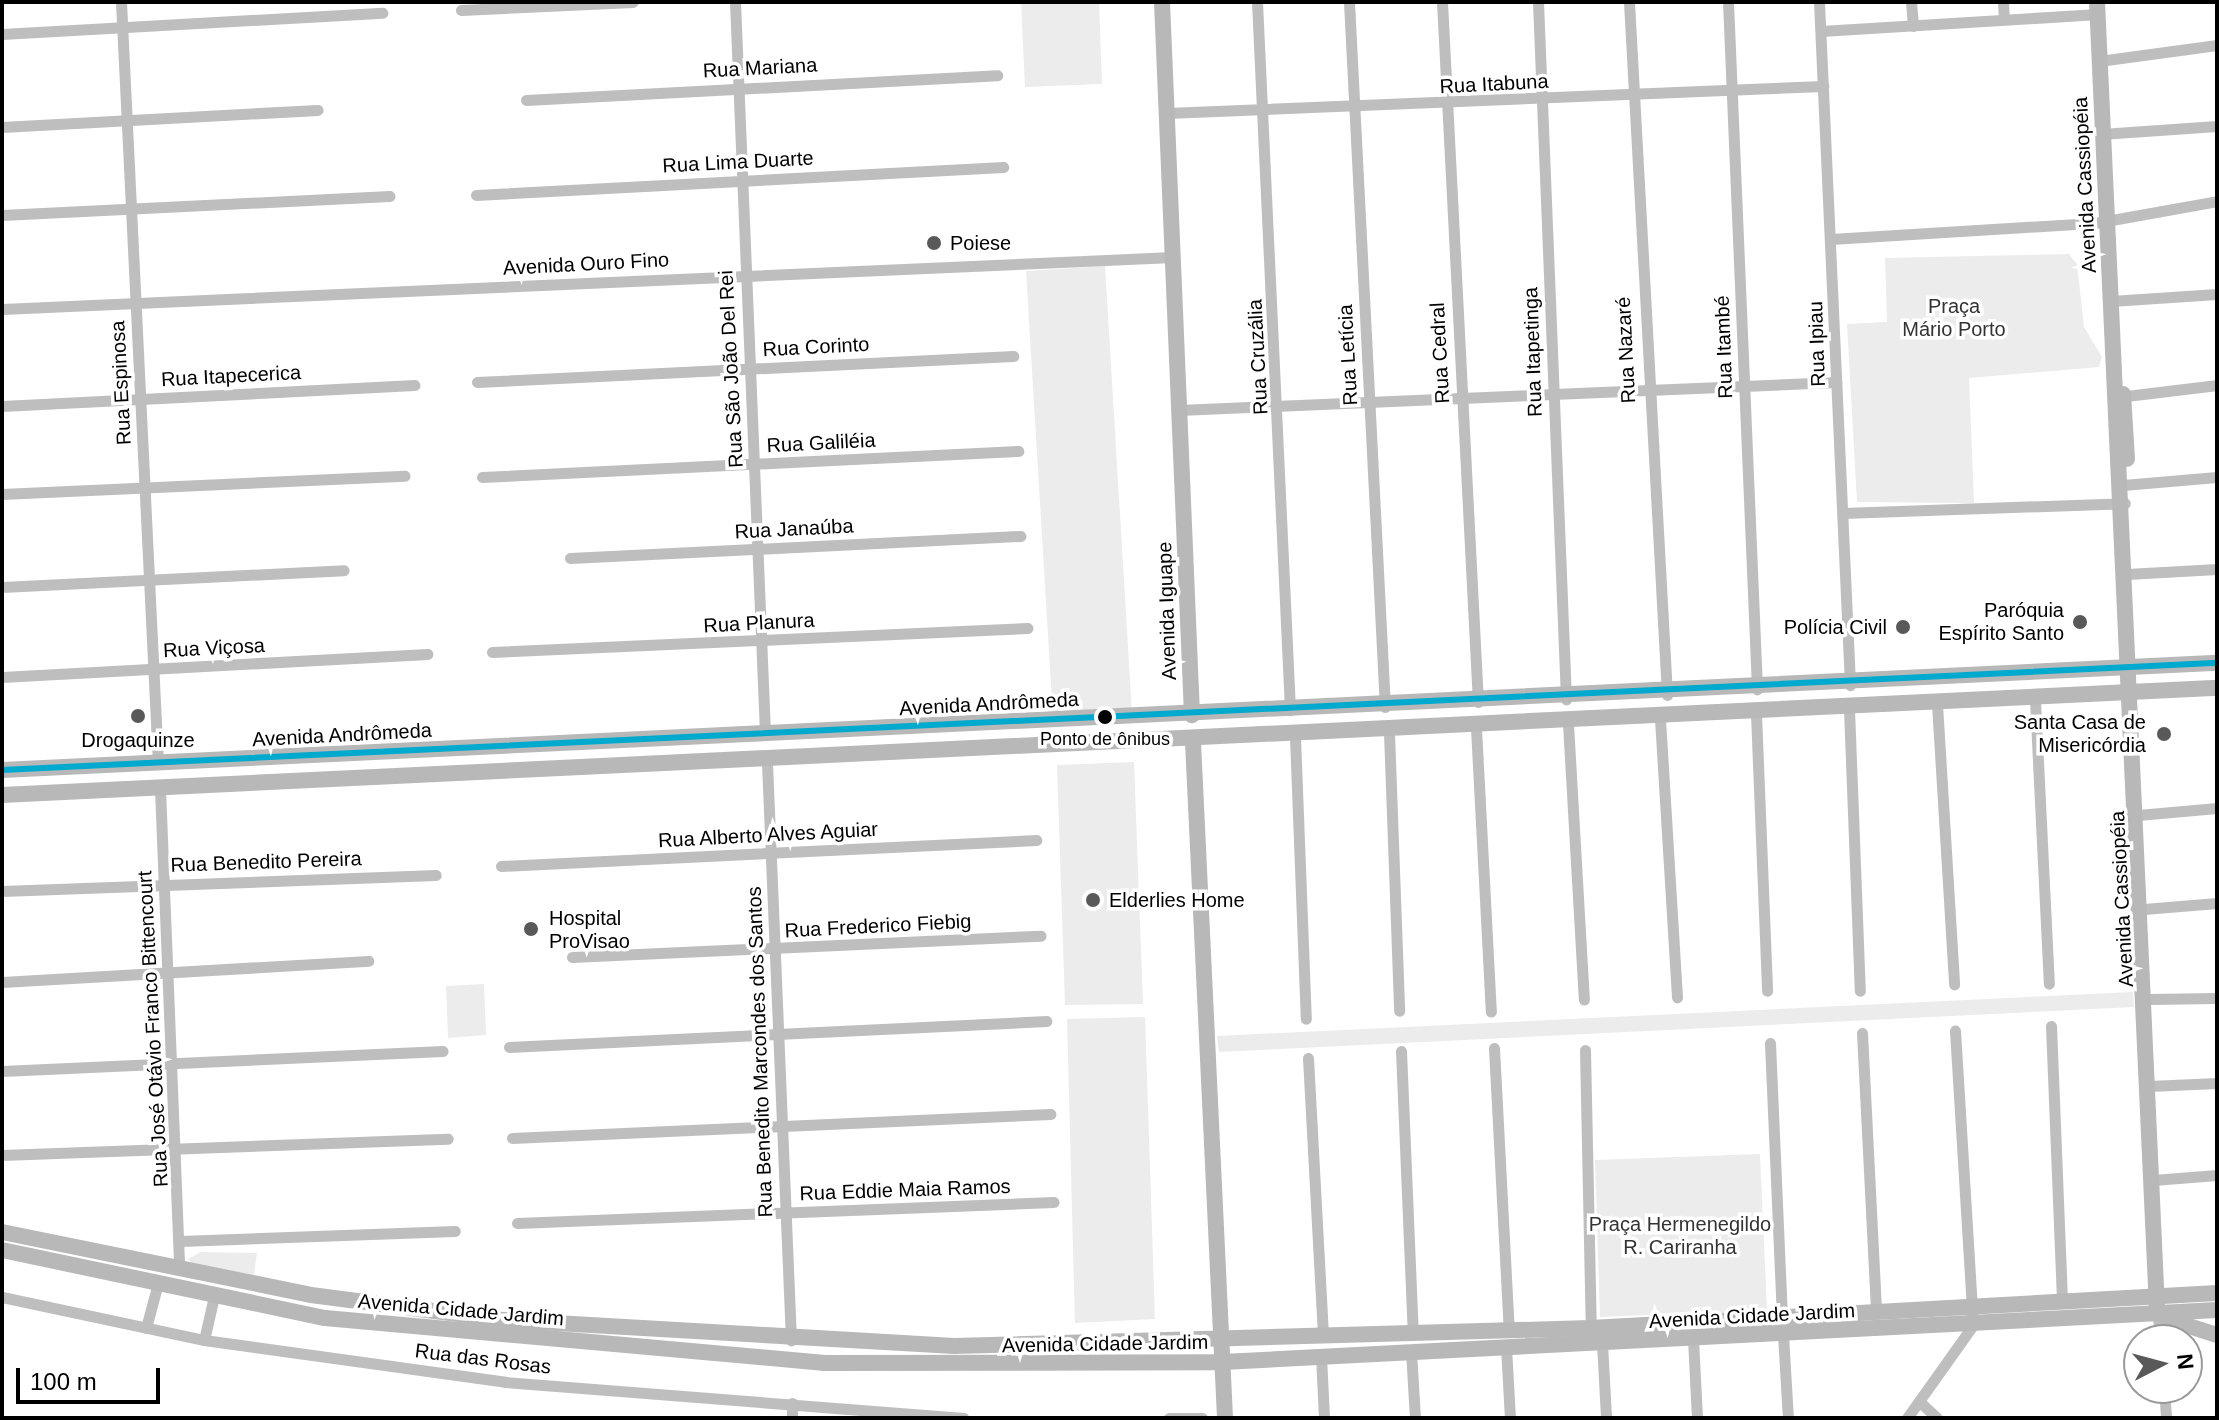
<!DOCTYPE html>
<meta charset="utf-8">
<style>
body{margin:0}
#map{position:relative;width:2219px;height:1420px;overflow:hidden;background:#fff;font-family:Arial,sans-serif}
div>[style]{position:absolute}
.green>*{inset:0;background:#ececec}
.street>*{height:11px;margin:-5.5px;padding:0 5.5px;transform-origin:5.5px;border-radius:5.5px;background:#bebebe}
.secondary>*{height:16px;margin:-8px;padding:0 8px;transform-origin:8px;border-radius:8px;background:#b8b8b8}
.bus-1>*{height:6px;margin:-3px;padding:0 3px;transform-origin:3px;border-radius:3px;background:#00a9ce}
.dots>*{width:22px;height:22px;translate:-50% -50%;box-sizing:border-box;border:4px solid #fff;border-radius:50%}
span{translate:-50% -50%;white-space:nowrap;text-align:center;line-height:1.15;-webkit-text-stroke:7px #fff;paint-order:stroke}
.bus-label{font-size:18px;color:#000}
.street-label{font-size:20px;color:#000}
.poi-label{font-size:20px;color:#000}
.left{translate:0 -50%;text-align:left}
.right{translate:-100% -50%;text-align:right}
.park-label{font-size:20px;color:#333}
.frame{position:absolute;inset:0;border:4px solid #000;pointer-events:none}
.north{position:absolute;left:2123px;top:1324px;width:80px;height:80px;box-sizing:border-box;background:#fff;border:2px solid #999;border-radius:50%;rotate:84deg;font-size:22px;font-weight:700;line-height:32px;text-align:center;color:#000}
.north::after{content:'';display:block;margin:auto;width:28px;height:36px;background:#595959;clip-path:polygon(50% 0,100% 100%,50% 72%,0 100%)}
.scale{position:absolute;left:16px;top:1368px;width:144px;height:36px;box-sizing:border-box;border:4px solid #000;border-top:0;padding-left:10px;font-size:24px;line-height:28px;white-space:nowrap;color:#000;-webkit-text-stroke:6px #fff;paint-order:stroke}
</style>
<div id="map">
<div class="green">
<i style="clip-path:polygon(1021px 2px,1099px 2px,1102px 84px,1025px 87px)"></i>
<i style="clip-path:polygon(2069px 254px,2077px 264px,2084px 327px,2102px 357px,2099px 367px,1969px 378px,1974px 503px,1857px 502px,1847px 324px,1887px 322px,1885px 258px)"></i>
<i style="clip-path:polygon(1105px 266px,1132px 713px,1053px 718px,1026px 271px)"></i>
<i style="clip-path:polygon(1134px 762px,1143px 1004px,1065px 1005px,1057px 765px)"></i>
<i style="clip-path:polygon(484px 984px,486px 1035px,448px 1038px,446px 986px)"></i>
<i style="clip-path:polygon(2133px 992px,2134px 1007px,1219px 1052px,1217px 1036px)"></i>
<i style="clip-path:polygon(1145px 1017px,1155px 1319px,1075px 1323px,1067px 1019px)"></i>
<i style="clip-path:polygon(1760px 1154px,1767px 1310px,1600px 1317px,1595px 1160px)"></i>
<i style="clip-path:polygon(201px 1252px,257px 1253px,254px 1275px,193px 1264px,188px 1259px)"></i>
</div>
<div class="street">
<i style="left:121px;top:2px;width:762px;rotate:87.22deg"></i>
<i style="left:735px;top:2px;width:733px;rotate:87.65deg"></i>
<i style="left:1257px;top:2px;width:709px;rotate:87.33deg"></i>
<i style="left:1349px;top:2px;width:706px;rotate:87.08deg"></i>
<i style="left:1442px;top:2px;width:701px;rotate:87.06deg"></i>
<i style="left:1538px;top:2px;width:698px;rotate:87.7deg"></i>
<i style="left:1629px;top:2px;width:694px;rotate:86.86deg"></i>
<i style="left:1728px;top:2px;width:688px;rotate:87.58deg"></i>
<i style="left:1819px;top:2px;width:684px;rotate:87.4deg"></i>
<i style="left:1911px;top:2px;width:24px;rotate:85deg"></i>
<i style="left:2003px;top:2px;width:17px;rotate:87deg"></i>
<i style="left:461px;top:10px;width:172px;rotate:-2.7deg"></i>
<i style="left:1821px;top:31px;width:278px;rotate:-3.5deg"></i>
<i style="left:2px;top:34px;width:381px;rotate:-3.2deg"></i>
<i style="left:2099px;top:61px;width:119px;rotate:-7.7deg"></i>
<i style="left:526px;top:100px;width:472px;rotate:-3deg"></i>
<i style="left:1167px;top:113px;width:657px;rotate:-2.36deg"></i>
<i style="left:2px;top:127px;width:316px;rotate:-3.1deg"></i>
<i style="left:2101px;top:134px;width:116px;rotate:-3.9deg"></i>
<i style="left:476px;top:195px;width:528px;rotate:-3.04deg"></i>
<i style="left:2px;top:215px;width:388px;rotate:-2.8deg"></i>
<i style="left:1831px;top:239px;width:264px;rotate:-3.5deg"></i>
<i style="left:2095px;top:223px;width:124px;rotate:-10.2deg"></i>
<i style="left:2111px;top:301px;width:106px;rotate:-3.8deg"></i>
<i style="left:2px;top:309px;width:1172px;rotate:-2.54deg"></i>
<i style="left:477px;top:382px;width:537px;rotate:-2.78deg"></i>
<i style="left:2118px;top:397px;width:100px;rotate:-6.9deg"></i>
<i style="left:2px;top:406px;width:413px;rotate:-2.9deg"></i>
<i style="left:1179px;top:410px;width:658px;rotate:-2.44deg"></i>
<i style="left:482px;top:477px;width:537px;rotate:-2.78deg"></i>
<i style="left:2123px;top:485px;width:94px;rotate:-4.9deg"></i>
<i style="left:2px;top:494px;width:403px;rotate:-2.6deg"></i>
<i style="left:1843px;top:513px;width:282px;rotate:-2deg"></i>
<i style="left:570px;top:558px;width:451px;rotate:-2.8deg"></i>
<i style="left:2127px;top:574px;width:90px;rotate:-3.2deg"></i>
<i style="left:2px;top:587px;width:342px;rotate:-2.8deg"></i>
<i style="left:492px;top:652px;width:536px;rotate:-2.57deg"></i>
<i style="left:2px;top:677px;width:426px;rotate:-3.1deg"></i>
<i style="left:2035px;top:700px;width:284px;rotate:87.2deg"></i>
<i style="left:1937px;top:704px;width:281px;rotate:86.5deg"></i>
<i style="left:1849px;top:709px;width:282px;rotate:87.8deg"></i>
<i style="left:1756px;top:714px;width:277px;rotate:87.7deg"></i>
<i style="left:1660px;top:719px;width:279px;rotate:86.5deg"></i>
<i style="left:1568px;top:724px;width:276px;rotate:86.7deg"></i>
<i style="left:1476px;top:728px;width:284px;rotate:87deg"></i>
<i style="left:1389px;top:733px;width:278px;rotate:87.9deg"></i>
<i style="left:1295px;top:737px;width:282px;rotate:87.8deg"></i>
<i style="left:767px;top:763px;width:578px;rotate:87.62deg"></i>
<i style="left:160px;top:789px;width:479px;rotate:87.7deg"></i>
<i style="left:2138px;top:815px;width:79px;rotate:-5.1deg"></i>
<i style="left:501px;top:866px;width:536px;rotate:-2.78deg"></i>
<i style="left:2px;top:891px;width:434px;rotate:-2.1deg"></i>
<i style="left:2144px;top:909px;width:73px;rotate:-4.7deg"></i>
<i style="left:572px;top:957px;width:469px;rotate:-2.6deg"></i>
<i style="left:2px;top:982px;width:367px;rotate:-3.3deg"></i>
<i style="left:2147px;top:999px;width:70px;rotate:-0.8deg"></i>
<i style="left:2051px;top:1026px;width:276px;rotate:87.7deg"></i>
<i style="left:1862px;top:1033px;width:280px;rotate:87.1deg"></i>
<i style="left:1770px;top:1043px;width:275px;rotate:87.5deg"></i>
<i style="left:509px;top:1047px;width:538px;rotate:-2.77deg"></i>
<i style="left:1494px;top:1048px;width:283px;rotate:87deg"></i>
<i style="left:1585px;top:1050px;width:278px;rotate:88.8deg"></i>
<i style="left:1401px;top:1051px;width:281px;rotate:87.6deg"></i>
<i style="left:1308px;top:1058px;width:278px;rotate:86.9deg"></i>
<i style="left:2px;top:1071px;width:441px;rotate:-2.6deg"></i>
<i style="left:2149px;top:1086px;width:68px;rotate:-2.5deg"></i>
<i style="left:512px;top:1138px;width:539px;rotate:-2.55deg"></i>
<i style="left:2px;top:1155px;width:446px;rotate:-2.1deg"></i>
<i style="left:2153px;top:1180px;width:64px;rotate:-4.5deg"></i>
<i style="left:517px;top:1223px;width:537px;rotate:-2.24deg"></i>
<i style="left:180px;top:1241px;width:275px;rotate:-2.1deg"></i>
<i style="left:2px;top:1297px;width:207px;rotate:12deg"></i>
<i style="left:204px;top:1340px;width:304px;rotate:7.9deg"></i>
<i style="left:505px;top:1382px;width:460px;rotate:4.5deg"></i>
<i style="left:2158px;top:1317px;width:23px;rotate:85deg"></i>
<i style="left:146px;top:1328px;width:47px;rotate:-75.1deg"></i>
<i style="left:1783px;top:1335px;width:83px;rotate:86.6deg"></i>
<i style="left:1693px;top:1339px;width:79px;rotate:87.1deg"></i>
<i style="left:204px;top:1340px;width:49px;rotate:-77.1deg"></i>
<i style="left:1602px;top:1343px;width:75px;rotate:86.9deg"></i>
<i style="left:1506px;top:1347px;width:71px;rotate:86.8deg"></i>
<i style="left:1411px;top:1351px;width:67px;rotate:86.6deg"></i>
<i style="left:1321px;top:1356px;width:62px;rotate:87.2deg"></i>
<i style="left:2164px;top:1388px;width:30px;rotate:86deg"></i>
<i style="left:792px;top:1403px;width:15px;rotate:90deg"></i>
<i style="left:1921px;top:1403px;width:22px;rotate:43deg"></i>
<i style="left:1169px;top:1418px;width:33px"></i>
<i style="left:1907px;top:1418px;width:114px;rotate:-54.6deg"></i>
<i style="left:1973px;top:1325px;width:295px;rotate:-93.5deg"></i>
</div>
<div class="secondary">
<i style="left:1162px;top:2px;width:714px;rotate:87.59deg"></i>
<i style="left:2097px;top:2px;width:1306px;rotate:87.37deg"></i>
<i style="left:2123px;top:394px;width:65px;rotate:86.5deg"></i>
<i style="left:1193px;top:742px;width:677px;rotate:87.29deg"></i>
<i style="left:2px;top:770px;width:2218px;rotate:-2.77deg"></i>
<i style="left:2px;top:795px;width:2218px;rotate:-2.77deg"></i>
<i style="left:2px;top:1232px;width:315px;rotate:11.5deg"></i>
<i style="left:311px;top:1295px;width:195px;rotate:7.4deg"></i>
<i style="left:504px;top:1320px;width:451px;rotate:3.3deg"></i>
<i style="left:954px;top:1346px;width:637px;rotate:-1.62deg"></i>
<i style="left:1591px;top:1328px;width:627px;rotate:-3.2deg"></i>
<i style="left:2px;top:1250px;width:330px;rotate:11.9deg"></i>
<i style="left:325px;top:1318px;width:502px;rotate:5.14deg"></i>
<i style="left:825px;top:1363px;width:398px;rotate:-0.1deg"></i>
<i style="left:1223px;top:1362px;width:995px;rotate:-2.99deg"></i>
<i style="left:2167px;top:1319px;width:52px;rotate:17.7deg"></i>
</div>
<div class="bus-1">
<i style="left:2px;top:770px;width:2218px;rotate:-2.77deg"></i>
</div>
<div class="dots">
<i style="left:934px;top:243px;background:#595959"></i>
<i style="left:2080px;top:622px;background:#595959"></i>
<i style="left:1903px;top:627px;background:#595959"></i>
<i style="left:138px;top:716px;background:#595959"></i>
<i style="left:1105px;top:717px;background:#000"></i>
<i style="left:2164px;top:734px;background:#595959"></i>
<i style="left:1093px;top:900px;background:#595959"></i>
<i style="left:531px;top:929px;background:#595959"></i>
</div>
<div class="bus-label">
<span style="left:1105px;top:739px">Ponto de ônibus</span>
</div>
<div class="street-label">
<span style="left:760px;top:68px;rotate:-3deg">Rua Mariana</span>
<span style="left:1494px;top:84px;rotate:-3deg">Rua Itabuna</span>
<span style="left:738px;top:162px;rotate:-3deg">Rua Lima Duarte</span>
<span style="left:2085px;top:185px;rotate:-93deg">Avenida Cassiopéia</span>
<span style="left:586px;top:264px;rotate:-3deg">Avenida Ouro Fino</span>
<span style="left:1817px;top:344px;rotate:-92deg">Rua Ipiau</span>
<span style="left:816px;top:347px;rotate:-3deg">Rua Corinto</span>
<span style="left:1724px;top:347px;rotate:-92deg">Rua Itambé</span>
<span style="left:1626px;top:350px;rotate:-93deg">Rua Nazaré</span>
<span style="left:1533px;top:352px;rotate:-92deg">Rua Itapetinga</span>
<span style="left:1440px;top:353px;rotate:-93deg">Rua Cedral</span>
<span style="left:1348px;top:355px;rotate:-93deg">Rua Letícia</span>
<span style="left:1258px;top:357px;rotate:-93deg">Rua Cruzália</span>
<span style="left:731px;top:369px;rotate:-93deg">Rua São João Del Rei</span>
<span style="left:231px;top:376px;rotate:-3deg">Rua Itapecerica</span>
<span style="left:121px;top:383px;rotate:-93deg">Rua Espinosa</span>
<span style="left:821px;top:443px;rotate:-3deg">Rua Galiléia</span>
<span style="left:794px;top:529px;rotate:-3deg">Rua Janaúba</span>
<span style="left:1167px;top:611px;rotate:-92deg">Avenida Iguape</span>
<span style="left:759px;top:623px;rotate:-3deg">Rua Planura</span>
<span style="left:214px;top:648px;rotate:-3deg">Rua Viçosa</span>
<span style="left:989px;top:704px;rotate:-3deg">Avenida Andrômeda</span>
<span style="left:342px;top:735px;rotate:-3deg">Avenida Andrômeda</span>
<span style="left:768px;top:835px;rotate:-3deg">Rua Alberto Alves Aguiar</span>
<span style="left:266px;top:862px;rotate:-2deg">Rua Benedito Pereira</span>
<span style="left:2122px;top:899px;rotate:-93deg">Avenida Cassiopéia</span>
<span style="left:878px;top:926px;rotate:-3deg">Rua Frederico Fiebig</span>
<span style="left:153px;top:1029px;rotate:-93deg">Rua José Otávio Franco Bittencourt</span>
<span style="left:760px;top:1052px;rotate:-92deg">Rua Benedito Marcondes dos Santos</span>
<span style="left:905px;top:1190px;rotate:-2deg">Rua Eddie Maia Ramos</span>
<span style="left:461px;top:1310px;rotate:5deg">Avenida Cidade Jardim</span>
<span style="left:1752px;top:1316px;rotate:-3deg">Avenida Cidade Jardim</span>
<span style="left:1105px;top:1344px;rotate:-1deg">Avenida Cidade Jardim</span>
<span style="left:483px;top:1359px;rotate:7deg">Rua das Rosas</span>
</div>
<div class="poi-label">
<span class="left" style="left:950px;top:243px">Poiese</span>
<span class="right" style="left:2064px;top:622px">Paróquia<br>Espírito Santo</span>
<span class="right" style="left:1887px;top:627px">Polícia Civil</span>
<span class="right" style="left:2146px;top:734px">Santa Casa de<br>Misericórdia</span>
<span style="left:138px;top:740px">Drogaquinze</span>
<span class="left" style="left:1109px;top:900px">Elderlies Home</span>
<span class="left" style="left:549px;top:930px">Hospital<br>ProVisao</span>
</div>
<div class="park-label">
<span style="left:1954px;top:318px">Praça<br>Mário Porto</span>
<span style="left:1680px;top:1236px">Praça Hermenegildo<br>R. Cariranha</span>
</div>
<div class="frame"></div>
<div class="north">N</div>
<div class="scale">100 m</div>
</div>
